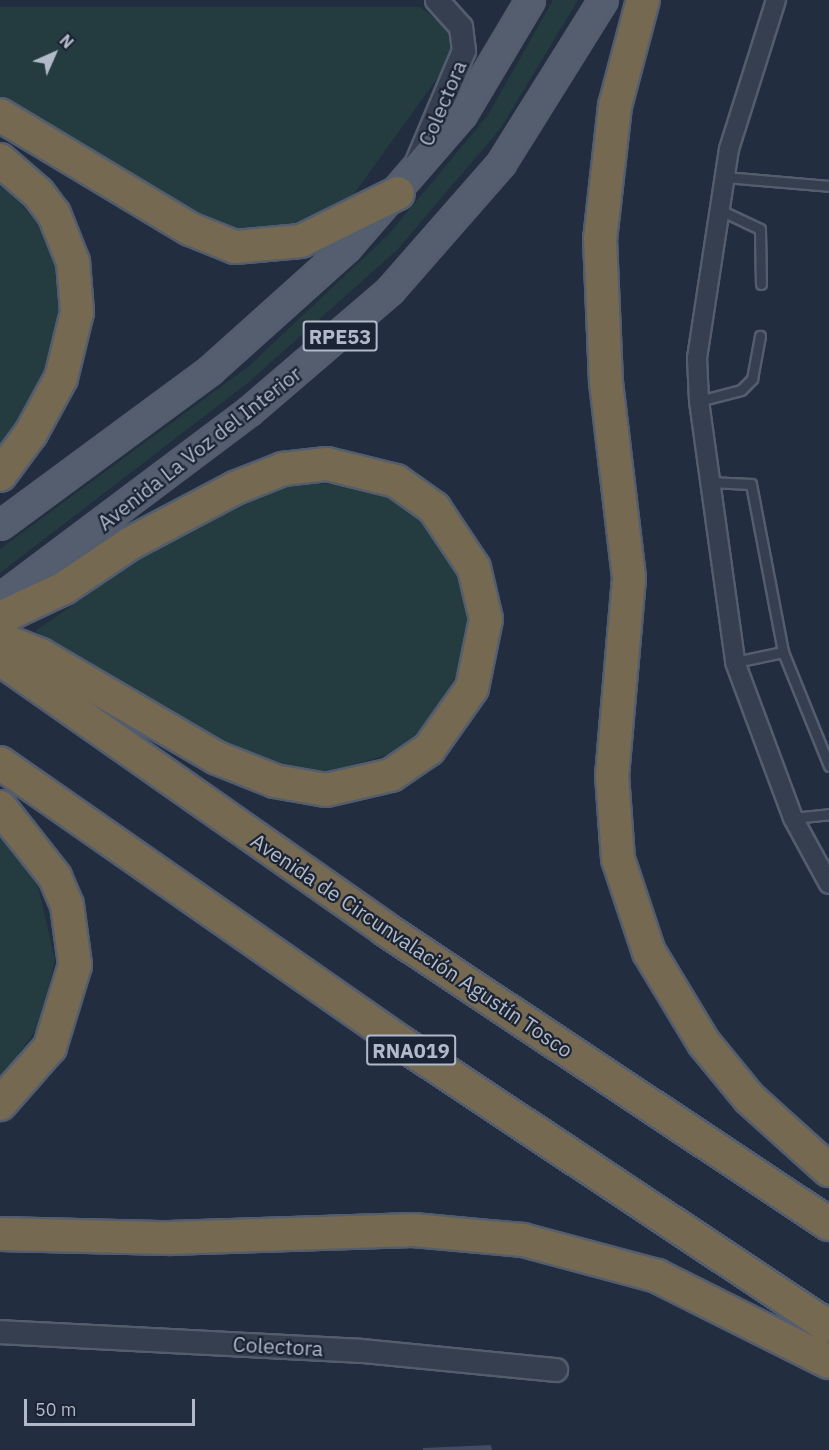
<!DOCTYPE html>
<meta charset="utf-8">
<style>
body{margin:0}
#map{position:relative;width:829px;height:1450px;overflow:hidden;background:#222d3f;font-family:"IBM Plex Sans",sans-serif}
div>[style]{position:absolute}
.green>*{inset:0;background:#243b40}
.building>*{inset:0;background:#404c61}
.roads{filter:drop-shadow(2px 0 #545d6d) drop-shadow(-2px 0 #545d6d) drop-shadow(0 2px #545d6d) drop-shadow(0 -2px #545d6d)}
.service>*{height:9px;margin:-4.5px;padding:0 4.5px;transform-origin:4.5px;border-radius:4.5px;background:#363f4f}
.minor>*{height:18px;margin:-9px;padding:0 9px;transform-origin:9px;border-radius:9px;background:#363f4f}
.tertiary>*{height:22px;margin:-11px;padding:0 11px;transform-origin:11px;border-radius:11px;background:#363f4f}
.primary>*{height:27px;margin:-13.5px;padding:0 13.5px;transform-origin:13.5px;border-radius:13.5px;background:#545e6f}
.motorway>*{height:32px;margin:-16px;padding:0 16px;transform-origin:16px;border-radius:16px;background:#756952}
span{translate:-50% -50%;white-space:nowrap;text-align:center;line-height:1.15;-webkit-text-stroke:4.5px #1b2434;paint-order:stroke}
.shield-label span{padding:2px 4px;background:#1b2434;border:2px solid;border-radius:4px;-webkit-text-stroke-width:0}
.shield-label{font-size:20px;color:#b2baca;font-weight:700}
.street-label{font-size:21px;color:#b2baca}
.north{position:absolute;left:24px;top:24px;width:60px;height:60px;-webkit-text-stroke:4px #1b2434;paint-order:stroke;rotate:45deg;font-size:16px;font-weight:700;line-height:24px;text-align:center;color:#b2baca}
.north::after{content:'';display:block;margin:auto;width:21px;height:27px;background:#b2baca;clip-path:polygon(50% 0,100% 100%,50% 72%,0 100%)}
.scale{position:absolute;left:24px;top:1399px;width:171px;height:27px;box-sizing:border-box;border:3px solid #b2baca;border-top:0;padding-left:8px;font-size:18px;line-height:21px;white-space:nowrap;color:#b2baca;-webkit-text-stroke:4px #1b2434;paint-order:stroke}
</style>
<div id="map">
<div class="green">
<i style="clip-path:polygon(553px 0,578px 0,501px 128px,397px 250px,249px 382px,0 573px,0 549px,249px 366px,389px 234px,488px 115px)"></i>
<i style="clip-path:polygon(0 7px,420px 7px,452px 31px,453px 47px,446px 66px,354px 194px,306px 222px,267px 234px,251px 233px,214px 223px,0 101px)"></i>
<i style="clip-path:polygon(0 180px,41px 227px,59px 276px,61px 304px,58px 330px,40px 382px,0 449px)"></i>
<i style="clip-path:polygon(299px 482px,363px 487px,404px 505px,436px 536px,458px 577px,468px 623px,461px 667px,425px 728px,393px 753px,330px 772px,283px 767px,190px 726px,35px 631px,156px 548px,245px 502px)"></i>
<i style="clip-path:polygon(0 836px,38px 886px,55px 959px,41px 1023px,0 1080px)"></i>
</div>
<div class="building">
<i style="clip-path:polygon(491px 1445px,492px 1450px,423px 1450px,423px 1448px)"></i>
</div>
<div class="roads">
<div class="service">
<i style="left:725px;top:177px;width:104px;rotate:4.9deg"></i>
<i style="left:720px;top:210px;width:44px;rotate:25.4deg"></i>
<i style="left:760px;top:229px;width:55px;rotate:89deg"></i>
<i style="left:699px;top:401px;width:43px;rotate:-14.7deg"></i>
<i style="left:741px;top:390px;width:16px;rotate:-45deg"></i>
<i style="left:752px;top:379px;width:44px;rotate:-79.5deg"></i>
<i style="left:709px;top:482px;width:42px;rotate:2.7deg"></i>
<i style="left:751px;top:484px;width:171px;rotate:79.2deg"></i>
<i style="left:783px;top:652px;width:123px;rotate:68deg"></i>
<i style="left:735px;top:662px;width:49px;rotate:-11.8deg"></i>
<i style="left:793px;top:818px;width:36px;rotate:-6deg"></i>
</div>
<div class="minor">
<i style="left:776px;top:0;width:156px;rotate:107.5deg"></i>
<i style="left:729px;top:149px;width:211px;rotate:98.7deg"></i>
<i style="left:697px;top:358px;width:43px;rotate:87.3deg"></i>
<i style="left:699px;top:401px;width:263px;rotate:82.1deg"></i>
<i style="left:735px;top:662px;width:166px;rotate:69.6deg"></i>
<i style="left:793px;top:818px;width:75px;rotate:61.4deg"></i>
</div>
<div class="tertiary">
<i style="left:417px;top:162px;width:121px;rotate:-67.1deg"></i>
<i style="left:464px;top:51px;width:24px;rotate:-97deg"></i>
<i style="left:461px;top:27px;width:36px;rotate:-132deg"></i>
<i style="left:0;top:1332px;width:362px;rotate:3deg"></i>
<i style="left:362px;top:1351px;width:195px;rotate:5.6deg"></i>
</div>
<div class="primary">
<i style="left:0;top:525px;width:261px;rotate:-36.4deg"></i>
<i style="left:210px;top:370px;width:183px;rotate:-41.9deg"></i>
<i style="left:346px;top:248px;width:177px;rotate:-49.1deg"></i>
<i style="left:462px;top:114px;width:133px;rotate:-59.2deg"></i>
<i style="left:0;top:598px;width:311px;rotate:-36.9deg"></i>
<i style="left:249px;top:411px;width:186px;rotate:-40.6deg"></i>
<i style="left:390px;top:290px;width:169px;rotate:-48.8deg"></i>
<i style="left:501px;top:163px;width:192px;rotate:-58deg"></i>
</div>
<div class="motorway">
<i style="left:643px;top:0;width:110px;rotate:104.8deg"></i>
<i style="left:615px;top:106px;width:134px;rotate:96.4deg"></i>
<i style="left:600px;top:239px;width:143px;rotate:87.6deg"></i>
<i style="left:606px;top:382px;width:197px;rotate:83.3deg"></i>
<i style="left:629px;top:578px;width:198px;rotate:94.9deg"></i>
<i style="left:612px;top:775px;width:84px;rotate:85.9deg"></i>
<i style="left:618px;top:859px;width:98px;rotate:71.6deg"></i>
<i style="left:649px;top:952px;width:106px;rotate:58.9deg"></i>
<i style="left:704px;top:1043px;width:71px;rotate:50.7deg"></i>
<i style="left:749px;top:1098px;width:108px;rotate:42deg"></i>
<i style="left:0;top:115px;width:222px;rotate:31deg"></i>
<i style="left:190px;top:229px;width:48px;rotate:21.8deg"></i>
<i style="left:235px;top:247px;width:66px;rotate:-5.2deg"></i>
<i style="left:301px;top:241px;width:108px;rotate:-26.3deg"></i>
<i style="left:0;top:160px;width:50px;rotate:41deg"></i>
<i style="left:38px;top:193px;width:26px;rotate:53deg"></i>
<i style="left:54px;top:214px;width:52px;rotate:68.4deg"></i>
<i style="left:73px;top:262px;width:50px;rotate:85.4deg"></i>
<i style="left:77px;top:312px;width:68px;rotate:103.6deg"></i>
<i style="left:61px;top:378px;width:63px;rotate:118.6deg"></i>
<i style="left:31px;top:433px;width:52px;rotate:126.4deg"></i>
<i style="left:0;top:618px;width:71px;rotate:-25.1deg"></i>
<i style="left:64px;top:588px;width:81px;rotate:-33.9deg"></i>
<i style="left:131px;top:543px;width:118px;rotate:-27.9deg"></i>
<i style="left:235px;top:488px;width:52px;rotate:-21.6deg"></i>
<i style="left:283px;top:469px;width:44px;rotate:-6.5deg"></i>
<i style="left:327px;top:464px;width:71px;rotate:13.8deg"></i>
<i style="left:396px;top:481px;width:47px;rotate:35.4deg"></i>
<i style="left:434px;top:508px;width:72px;rotate:56.3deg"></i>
<i style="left:474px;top:568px;width:52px;rotate:76.8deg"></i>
<i style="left:486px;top:619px;width:70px;rotate:101.5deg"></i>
<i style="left:472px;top:688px;width:75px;rotate:125.2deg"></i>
<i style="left:429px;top:749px;width:46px;rotate:145.6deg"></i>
<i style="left:391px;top:775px;width:67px;rotate:167deg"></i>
<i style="left:326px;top:790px;width:52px;rotate:-170deg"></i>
<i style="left:275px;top:781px;width:62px;rotate:-158.4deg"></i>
<i style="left:217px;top:758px;width:204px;rotate:-149.7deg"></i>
<i style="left:41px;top:655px;width:44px;rotate:-158.7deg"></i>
<i style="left:0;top:659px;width:470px;rotate:35deg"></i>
<i style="left:385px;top:929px;width:533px;rotate:33.6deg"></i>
<i style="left:0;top:763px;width:491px;rotate:34.9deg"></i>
<i style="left:403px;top:1044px;width:511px;rotate:33.6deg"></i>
<i style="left:0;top:807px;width:89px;rotate:51.8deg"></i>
<i style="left:55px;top:877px;width:30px;rotate:67deg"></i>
<i style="left:67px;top:905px;width:61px;rotate:82.4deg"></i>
<i style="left:75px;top:965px;width:86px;rotate:107deg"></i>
<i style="left:50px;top:1047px;width:76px;rotate:131.3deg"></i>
<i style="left:0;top:1234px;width:169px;rotate:1.4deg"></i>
<i style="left:169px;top:1238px;width:244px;rotate:-1.9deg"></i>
<i style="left:413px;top:1230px;width:110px;rotate:5.2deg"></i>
<i style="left:523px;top:1240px;width:139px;rotate:15deg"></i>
<i style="left:657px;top:1276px;width:192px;rotate:26.6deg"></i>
</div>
</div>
<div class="shield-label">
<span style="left:340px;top:336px">RPE53</span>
<span style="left:411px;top:1050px">RNA019</span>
</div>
<div class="street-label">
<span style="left:442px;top:103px;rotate:-67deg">Colectora</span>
<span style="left:199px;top:448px;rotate:-38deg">Avenida La Voz del Interior</span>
<span style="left:412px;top:945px;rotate:34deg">Avenida de Circunvalación Agustín Tosco</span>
<span style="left:278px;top:1346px;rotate:3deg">Colectora</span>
</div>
<div class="north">N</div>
<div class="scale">50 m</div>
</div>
